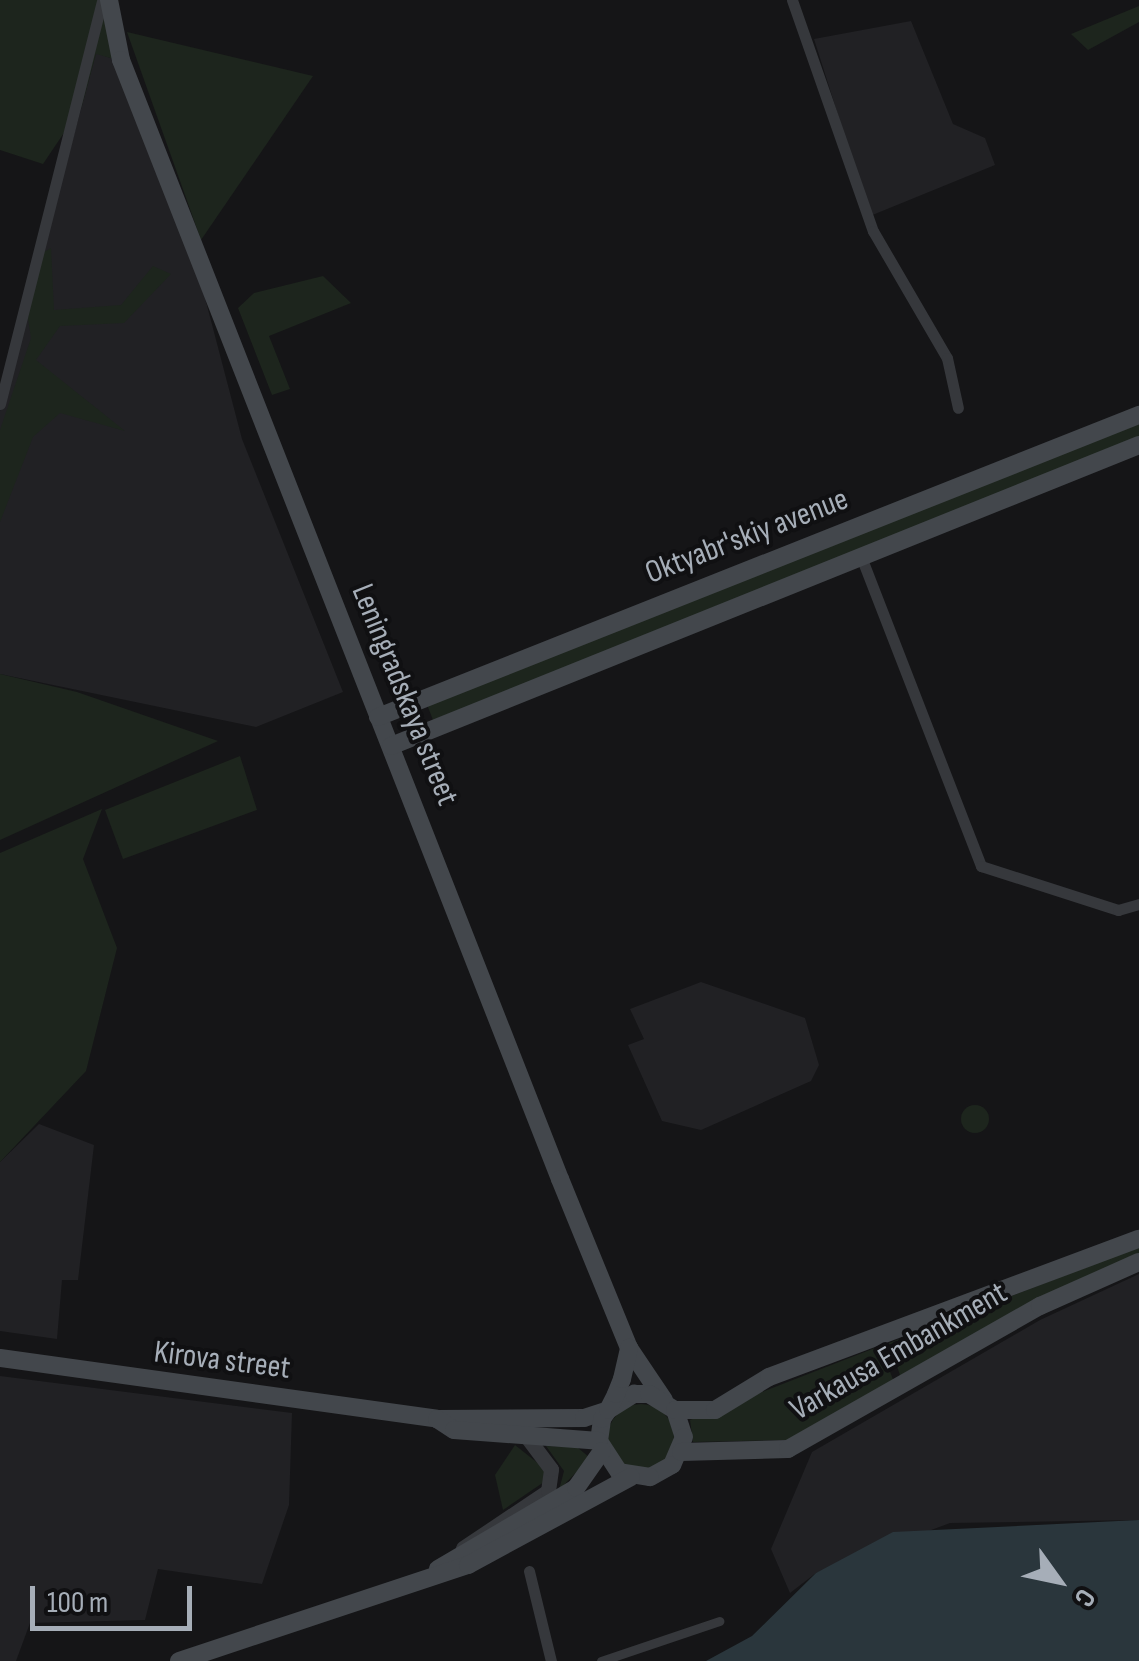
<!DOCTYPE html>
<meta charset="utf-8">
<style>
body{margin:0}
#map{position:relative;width:1139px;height:1661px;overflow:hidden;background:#151517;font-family:"Sofia Sans Condensed",sans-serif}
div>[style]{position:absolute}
.built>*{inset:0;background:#212124}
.green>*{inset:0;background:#1d251d}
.round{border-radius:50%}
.water>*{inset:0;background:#2a363c}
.pedestrian>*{height:9px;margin:-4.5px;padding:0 4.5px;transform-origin:4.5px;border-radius:4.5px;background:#36383c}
.minor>*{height:11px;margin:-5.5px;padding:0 5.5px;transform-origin:5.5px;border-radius:5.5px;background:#36383c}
.tertiary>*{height:15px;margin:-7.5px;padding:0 7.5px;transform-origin:7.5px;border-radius:7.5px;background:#36383c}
.secondary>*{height:18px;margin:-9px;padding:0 9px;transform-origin:9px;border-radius:9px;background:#43474c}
span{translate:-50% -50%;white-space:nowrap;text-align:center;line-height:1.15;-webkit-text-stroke:8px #101012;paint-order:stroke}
.street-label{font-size:32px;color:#a6aeb8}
.north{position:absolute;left:1009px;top:1531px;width:100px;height:100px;-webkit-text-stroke:8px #101012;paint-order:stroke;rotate:123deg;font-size:28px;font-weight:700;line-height:40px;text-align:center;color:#a6aeb8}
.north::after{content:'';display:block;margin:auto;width:35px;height:45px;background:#a6aeb8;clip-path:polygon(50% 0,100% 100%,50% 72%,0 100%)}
.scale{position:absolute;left:30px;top:1586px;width:162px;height:45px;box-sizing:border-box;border:5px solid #a6aeb8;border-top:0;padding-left:12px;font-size:30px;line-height:35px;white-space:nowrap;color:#a6aeb8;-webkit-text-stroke:8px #101012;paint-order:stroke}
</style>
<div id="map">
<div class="built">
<i style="clip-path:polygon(911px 21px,953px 124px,985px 138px,995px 165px,870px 216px,814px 39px)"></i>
<i style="clip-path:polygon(96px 53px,114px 59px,204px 294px,242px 439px,343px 692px,256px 727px,0 674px,0 411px)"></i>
<i style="clip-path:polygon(701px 982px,805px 1018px,819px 1065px,811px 1081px,701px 1130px,662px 1121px,628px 1045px,644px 1039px,630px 1009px)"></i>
<i style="clip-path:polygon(39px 1124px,94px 1145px,78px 1280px,62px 1280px,57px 1339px,0 1331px,0 1162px)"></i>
<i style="clip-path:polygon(1139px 1274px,1139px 1520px,950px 1523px,816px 1573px,790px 1593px,771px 1549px,812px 1452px,1040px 1320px)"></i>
<i style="clip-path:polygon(0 1376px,292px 1413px,289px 1505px,262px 1584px,158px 1569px,145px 1620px,30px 1623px,16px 1661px,0 1661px)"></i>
</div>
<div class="green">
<i style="clip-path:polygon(0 0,102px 0,114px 59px,96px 54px,82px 106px,43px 164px,0 150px)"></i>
<i style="clip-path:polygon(1139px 6px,1139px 22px,1088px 50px,1071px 34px)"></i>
<i style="clip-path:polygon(127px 32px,313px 76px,201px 240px)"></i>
<i style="clip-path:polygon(51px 248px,54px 310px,121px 305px,153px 266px,171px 274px,124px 323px,60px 326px,36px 360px,125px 431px,60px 413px,33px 437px,0 522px,0 430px,31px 338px,24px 293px,35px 257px)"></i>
<i style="clip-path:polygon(323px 276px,351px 303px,269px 336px,290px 389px,272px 395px,238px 308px,254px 293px)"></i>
<i style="clip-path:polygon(1139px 422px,1139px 445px,433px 720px,426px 702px)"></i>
<i style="clip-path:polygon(0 674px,77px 692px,218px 741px,0 840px)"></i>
<i style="clip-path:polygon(240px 756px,257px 810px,123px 859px,105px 810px)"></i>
<i style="clip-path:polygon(102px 809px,83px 859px,117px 948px,86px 1071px,0 1162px,0 853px)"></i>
<i class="round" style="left:961px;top:1105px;width:28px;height:28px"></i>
<i style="clip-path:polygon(1139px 1247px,1139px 1253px,901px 1378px,889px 1343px)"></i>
<i style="clip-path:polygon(880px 1346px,894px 1382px,788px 1440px,693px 1442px,690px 1420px)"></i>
<i class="round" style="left:608px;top:1404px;width:66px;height:66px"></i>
<i style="clip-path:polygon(515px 1445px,544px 1468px,544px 1482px,503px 1510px,495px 1475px)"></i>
<i style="clip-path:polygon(546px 1446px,577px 1447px,590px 1458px,559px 1490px,564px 1471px)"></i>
</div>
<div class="water">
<i style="clip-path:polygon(1139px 1520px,1139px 1661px,706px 1661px,752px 1636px,816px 1573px,893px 1532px)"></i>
</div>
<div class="pedestrian">
<i style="left:601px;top:1661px;width:125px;rotate:-18.7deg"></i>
</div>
<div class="minor">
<i style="left:792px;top:0;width:245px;rotate:70.7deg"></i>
<i style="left:873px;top:231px;width:147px;rotate:59.8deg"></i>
<i style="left:947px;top:358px;width:51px;rotate:77.6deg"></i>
<i style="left:0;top:404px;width:417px;rotate:-75.8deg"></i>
<i style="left:860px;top:554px;width:335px;rotate:68.8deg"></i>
<i style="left:981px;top:866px;width:144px;rotate:17.8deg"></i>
<i style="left:1118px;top:910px;width:22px;rotate:-16deg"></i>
<i style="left:529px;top:1571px;width:93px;rotate:76.3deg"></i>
</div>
<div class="tertiary">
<i style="left:463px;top:1548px;width:102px;rotate:-33.8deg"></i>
<i style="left:548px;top:1491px;width:22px;rotate:-82deg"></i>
<i style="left:551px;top:1469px;width:40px;rotate:-127deg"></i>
</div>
<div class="secondary">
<i style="left:109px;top:0;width:61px;rotate:78.7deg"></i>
<i style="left:121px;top:60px;width:1202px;rotate:68.58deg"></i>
<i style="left:560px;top:1179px;width:183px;rotate:67.8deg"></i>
<i style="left:629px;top:1348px;width:63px;rotate:56.1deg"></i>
<i style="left:378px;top:717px;width:819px;rotate:-21.65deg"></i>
<i style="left:391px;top:746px;width:806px;rotate:-21.92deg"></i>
<i style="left:0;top:1358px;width:441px;rotate:7.9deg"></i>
<i style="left:437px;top:1419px;width:147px;rotate:-0.4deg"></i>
<i style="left:584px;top:1418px;width:25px;rotate:-18deg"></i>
<i style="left:608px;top:1410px;width:31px;rotate:-32deg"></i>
<i style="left:634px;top:1394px;width:15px"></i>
<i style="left:649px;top:1394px;width:31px;rotate:32deg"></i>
<i style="left:675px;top:1410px;width:28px;rotate:72deg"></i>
<i style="left:684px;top:1437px;width:30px;rotate:113deg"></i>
<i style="left:672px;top:1465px;width:25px;rotate:151deg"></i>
<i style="left:650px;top:1477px;width:31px;rotate:-171deg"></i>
<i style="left:619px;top:1472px;width:37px;rotate:-123deg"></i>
<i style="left:599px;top:1441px;width:22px;rotate:-82deg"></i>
<i style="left:602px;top:1419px;width:11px;rotate:-56deg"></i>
<i style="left:608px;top:1410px;width:18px;rotate:-63deg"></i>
<i style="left:616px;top:1394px;width:16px;rotate:-68deg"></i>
<i style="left:622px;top:1379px;width:32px;rotate:-77deg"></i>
<i style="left:675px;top:1410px;width:40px"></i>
<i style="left:715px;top:1410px;width:63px;rotate:-31.4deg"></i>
<i style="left:769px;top:1377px;width:395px;rotate:-20.5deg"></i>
<i style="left:437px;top:1419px;width:20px;rotate:33deg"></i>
<i style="left:454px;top:1430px;width:145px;rotate:4.3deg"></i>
<i style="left:681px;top:1452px;width:107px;rotate:-1.6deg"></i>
<i style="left:788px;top:1449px;width:290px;rotate:-29.6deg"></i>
<i style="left:1040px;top:1306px;width:108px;rotate:-24deg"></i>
<i style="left:438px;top:1569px;width:160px;rotate:-30.4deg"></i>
<i style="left:576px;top:1488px;width:45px;rotate:-54.9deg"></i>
<i style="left:179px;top:1661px;width:305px;rotate:-18.4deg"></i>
<i style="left:468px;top:1565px;width:185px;rotate:-28.4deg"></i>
</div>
<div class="street-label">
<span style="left:747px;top:537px;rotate:-21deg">Oktyabr'skiy avenue</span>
<span style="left:404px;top:695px;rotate:68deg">Leningradskaya street</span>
<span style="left:899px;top:1352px;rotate:-30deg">Varkausa Embankment</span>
<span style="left:222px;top:1361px;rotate:7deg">Kirova street</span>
</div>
<div class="north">С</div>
<div class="scale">100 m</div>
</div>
